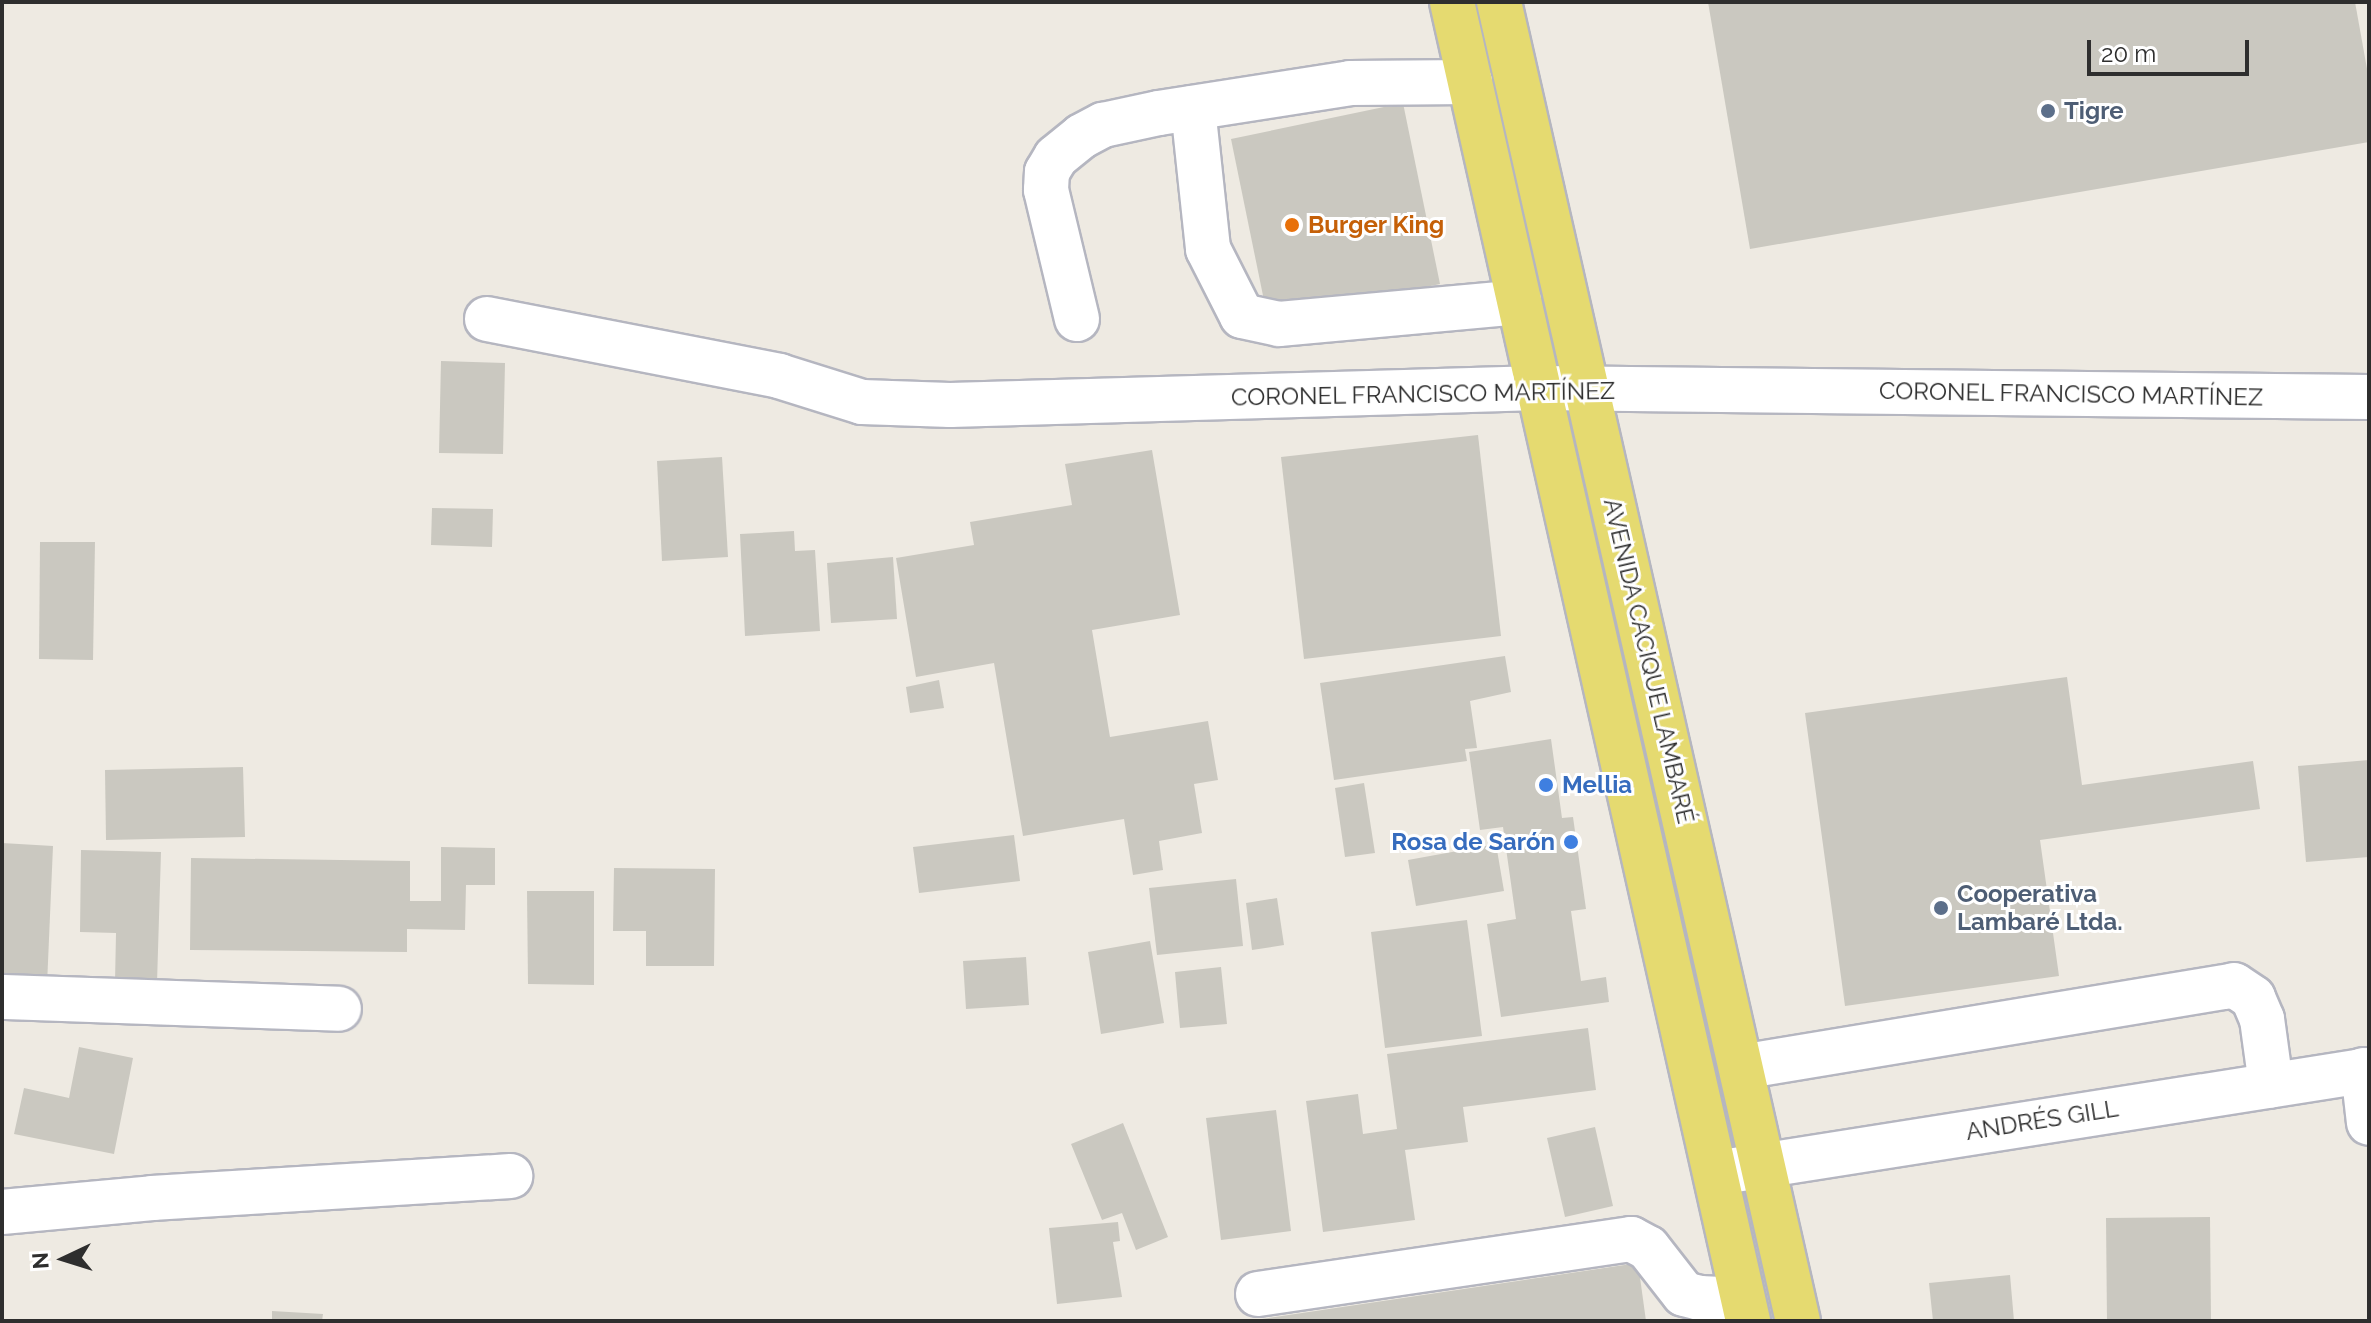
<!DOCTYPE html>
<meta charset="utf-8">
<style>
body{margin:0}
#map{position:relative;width:2371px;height:1323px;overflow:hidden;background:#eeeae2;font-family:Raleway,sans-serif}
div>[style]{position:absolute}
.building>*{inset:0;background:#cac8c0}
.roads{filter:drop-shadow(2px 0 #b5b6c0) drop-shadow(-2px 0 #b5b6c0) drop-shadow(0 2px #b5b6c0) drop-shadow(0 -2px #b5b6c0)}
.minor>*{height:44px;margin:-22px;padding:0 22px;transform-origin:22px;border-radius:22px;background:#fff}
.major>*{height:44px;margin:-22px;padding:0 22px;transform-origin:22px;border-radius:22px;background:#e5da70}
.dots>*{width:22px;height:22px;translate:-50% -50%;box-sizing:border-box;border:4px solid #fff;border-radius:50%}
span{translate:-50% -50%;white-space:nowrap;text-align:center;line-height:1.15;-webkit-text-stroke:6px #fff;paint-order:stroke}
.service-label{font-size:24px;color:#4e5e75;font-weight:700}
.left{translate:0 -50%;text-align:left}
.food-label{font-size:24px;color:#c56008;font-weight:700}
.street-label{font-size:24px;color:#2e2e2e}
.shop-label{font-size:24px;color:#366cbe;font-weight:700}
.right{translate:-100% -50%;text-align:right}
.frame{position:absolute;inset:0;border:4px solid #2e2e2e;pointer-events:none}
.north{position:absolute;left:24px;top:1219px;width:80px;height:80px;-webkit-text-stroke:6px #fff;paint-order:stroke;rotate:266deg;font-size:22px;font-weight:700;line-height:32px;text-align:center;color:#2e2e2e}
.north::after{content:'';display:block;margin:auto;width:28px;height:36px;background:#2e2e2e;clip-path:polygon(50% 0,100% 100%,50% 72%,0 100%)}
.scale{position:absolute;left:2087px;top:40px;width:162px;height:36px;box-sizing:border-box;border:4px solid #2e2e2e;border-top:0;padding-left:10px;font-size:24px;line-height:28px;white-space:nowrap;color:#2e2e2e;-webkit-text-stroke:6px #fff;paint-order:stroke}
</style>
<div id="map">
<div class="building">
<i style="clip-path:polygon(1708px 2px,2355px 2px,2369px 80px,2369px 142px,1750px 249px)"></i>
<i style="clip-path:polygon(1403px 103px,1440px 284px,1268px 320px,1231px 139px)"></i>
<i style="clip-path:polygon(441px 361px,505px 363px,503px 454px,439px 453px)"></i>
<i style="clip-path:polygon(1478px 435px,1501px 636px,1304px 659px,1281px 457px)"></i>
<i style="clip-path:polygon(1152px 450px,1180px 615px,1092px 630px,1110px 737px,1208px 721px,1218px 780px,1194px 784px,1202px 833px,1159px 841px,1163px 870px,1133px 875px,1124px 819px,1023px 836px,994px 663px,916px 677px,896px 558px,974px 545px,970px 522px,1072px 505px,1065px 464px)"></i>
<i style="clip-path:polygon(722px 457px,728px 557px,662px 561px,657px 461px)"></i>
<i style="clip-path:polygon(432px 508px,493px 509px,492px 547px,431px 545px)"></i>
<i style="clip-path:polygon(794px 531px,795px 551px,815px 550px,820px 631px,745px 636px,740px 534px)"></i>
<i style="clip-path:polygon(40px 542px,95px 542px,93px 660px,39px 659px)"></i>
<i style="clip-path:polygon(893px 557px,897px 619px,831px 623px,827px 563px)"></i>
<i style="clip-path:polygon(1505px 656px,1511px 692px,1470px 701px,1477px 748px,1465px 749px,1467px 761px,1334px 780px,1320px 683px)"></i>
<i style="clip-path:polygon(2067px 677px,2082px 785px,2253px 761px,2260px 809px,2040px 840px,2059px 976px,1845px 1006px,1805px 713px)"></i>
<i style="clip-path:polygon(939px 680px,944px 708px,910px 713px,906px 687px)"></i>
<i style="clip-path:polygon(1551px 739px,1562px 818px,1573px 817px,1586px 909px,1571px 911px,1581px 981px,1606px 977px,1609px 1002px,1501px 1017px,1487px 924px,1516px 919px,1503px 827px,1480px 830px,1469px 752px)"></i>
<i style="clip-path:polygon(2369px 760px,2369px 857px,2306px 862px,2298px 766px)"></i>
<i style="clip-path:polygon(243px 767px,245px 837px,106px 840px,105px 770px)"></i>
<i style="clip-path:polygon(1364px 783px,1375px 853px,1345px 857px,1335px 788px)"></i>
<i style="clip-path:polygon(1014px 835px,1020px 881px,919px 893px,913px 847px)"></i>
<i style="clip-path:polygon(2px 843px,53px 846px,47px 985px,2px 984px)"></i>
<i style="clip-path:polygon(1496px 844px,1504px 891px,1416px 906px,1408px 860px)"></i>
<i style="clip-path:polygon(441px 847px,495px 848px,495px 885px,466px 885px,465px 930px,407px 929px,407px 952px,190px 950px,191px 858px,410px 861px,410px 901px,441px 901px)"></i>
<i style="clip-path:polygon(81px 850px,161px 852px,157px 983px,115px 982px,116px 933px,80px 932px)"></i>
<i style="clip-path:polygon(614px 868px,715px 869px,714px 966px,646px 966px,646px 931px,613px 931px)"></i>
<i style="clip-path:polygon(1236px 879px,1243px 946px,1157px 955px,1149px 888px)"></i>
<i style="clip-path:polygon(527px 891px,594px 891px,594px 985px,528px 984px)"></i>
<i style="clip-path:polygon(1277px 898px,1284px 945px,1252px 950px,1246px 903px)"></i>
<i style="clip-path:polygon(1467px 920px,1482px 1036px,1385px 1048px,1371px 932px)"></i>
<i style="clip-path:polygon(1150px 941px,1164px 1023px,1101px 1034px,1088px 952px)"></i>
<i style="clip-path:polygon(1026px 957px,1029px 1005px,966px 1009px,963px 961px)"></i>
<i style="clip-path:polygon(1221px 967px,1227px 1024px,1180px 1028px,1175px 972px)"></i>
<i style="clip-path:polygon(1588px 1028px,1596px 1090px,1463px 1107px,1468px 1142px,1405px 1150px,1415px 1220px,1323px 1232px,1306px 1101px,1358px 1094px,1363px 1134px,1397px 1129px,1387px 1054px)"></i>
<i style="clip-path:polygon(79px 1047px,133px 1058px,114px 1154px,14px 1134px,24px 1088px,69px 1098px)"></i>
<i style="clip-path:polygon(1276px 1110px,1291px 1231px,1221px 1240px,1206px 1118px)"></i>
<i style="clip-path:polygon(1123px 1123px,1168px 1237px,1136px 1250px,1122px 1213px,1102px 1220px,1071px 1144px)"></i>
<i style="clip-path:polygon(1595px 1127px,1613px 1206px,1565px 1217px,1547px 1138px)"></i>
<i style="clip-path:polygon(2210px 1217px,2211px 1321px,2107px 1321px,2106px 1218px)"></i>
<i style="clip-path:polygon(1118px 1222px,1120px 1241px,1113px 1242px,1122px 1297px,1057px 1304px,1049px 1228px)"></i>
<i style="clip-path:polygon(1638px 1263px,1646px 1321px,1262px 1321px,1262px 1319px)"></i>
<i style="clip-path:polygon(2010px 1275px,2014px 1321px,1933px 1321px,1929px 1283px)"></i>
<i style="clip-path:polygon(272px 1311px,323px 1314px,322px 1321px,272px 1321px)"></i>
</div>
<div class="roads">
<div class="minor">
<i style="left:1193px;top:108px;width:142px;rotate:83.9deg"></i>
<i style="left:1208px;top:249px;width:75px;rotate:63.1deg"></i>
<i style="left:1242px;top:316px;width:38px;rotate:12deg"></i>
<i style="left:1279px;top:324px;width:241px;rotate:-5.2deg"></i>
<i style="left:487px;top:319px;width:298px;rotate:11deg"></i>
<i style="left:779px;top:376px;width:87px;rotate:17.4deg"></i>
<i style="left:862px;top:402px;width:88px;rotate:2deg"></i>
<i style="left:950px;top:405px;width:589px;rotate:-1.65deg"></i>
<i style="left:1539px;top:388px;width:830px;rotate:0.62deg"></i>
<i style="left:1077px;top:319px;width:133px;rotate:-103.5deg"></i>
<i style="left:1046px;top:190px;width:18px;rotate:-87deg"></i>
<i style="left:1047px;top:172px;width:17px;rotate:-59deg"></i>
<i style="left:1056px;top:157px;width:33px;rotate:-39deg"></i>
<i style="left:1082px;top:136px;width:24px;rotate:-28deg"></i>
<i style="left:1103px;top:125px;width:57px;rotate:-12.1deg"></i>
<i style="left:1159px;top:113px;width:193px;rotate:-8.9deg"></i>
<i style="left:1350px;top:83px;width:120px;rotate:-0.5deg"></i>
<i style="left:2px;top:997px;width:337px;rotate:2deg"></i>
<i style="left:1741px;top:1067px;width:500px;rotate:-9.4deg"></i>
<i style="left:2234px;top:985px;width:23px;rotate:34deg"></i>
<i style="left:2253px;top:998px;width:23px;rotate:67deg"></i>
<i style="left:2262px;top:1019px;width:67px;rotate:82.2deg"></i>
<i style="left:2363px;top:1070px;width:53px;rotate:83.5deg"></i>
<i style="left:1716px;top:1173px;width:661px;rotate:-8.96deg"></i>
<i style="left:2px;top:1212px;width:151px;rotate:-5.3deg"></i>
<i style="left:152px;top:1198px;width:359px;rotate:-3.5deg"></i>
<i style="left:1258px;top:1294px;width:377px;rotate:-8.4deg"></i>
<i style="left:1631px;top:1239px;width:19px;rotate:28deg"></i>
<i style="left:1648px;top:1248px;width:58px;rotate:52deg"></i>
<i style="left:1684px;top:1294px;width:16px;rotate:14deg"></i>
<i style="left:1700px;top:1298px;width:42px;rotate:2.7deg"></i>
</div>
<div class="major">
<i style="left:1452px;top:2px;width:1352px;rotate:77.35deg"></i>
<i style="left:1499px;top:2px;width:1352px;rotate:77.23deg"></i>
</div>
</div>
<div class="dots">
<i style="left:2048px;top:111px;background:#5c6f8a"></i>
<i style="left:1292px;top:225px;background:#e8710a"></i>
<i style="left:1546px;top:785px;background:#3f7fe0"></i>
<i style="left:1571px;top:842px;background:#3f7fe0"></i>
<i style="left:1941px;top:908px;background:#5c6f8a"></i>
</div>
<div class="service-label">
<span class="left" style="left:2064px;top:111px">Tigre</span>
<span class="left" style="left:1957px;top:908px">Cooperativa<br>Lambaré Ltda.</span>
</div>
<div class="food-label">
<span class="left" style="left:1308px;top:225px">Burger King</span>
</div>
<div class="street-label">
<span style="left:1423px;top:394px;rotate:-1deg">CORONEL FRANCISCO MARTÍNEZ</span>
<span style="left:2071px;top:394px;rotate:1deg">CORONEL FRANCISCO MARTÍNEZ</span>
<span style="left:1649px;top:661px;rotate:77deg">AVENIDA CACIQUE LAMBARÉ</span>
<span style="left:2042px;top:1120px;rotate:-9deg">ANDRÉS GILL</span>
</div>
<div class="shop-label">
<span class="left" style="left:1562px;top:785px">Mellia</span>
<span class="right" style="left:1555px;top:842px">Rosa de Sarón</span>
</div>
<div class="frame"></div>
<div class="north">N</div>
<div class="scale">20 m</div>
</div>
